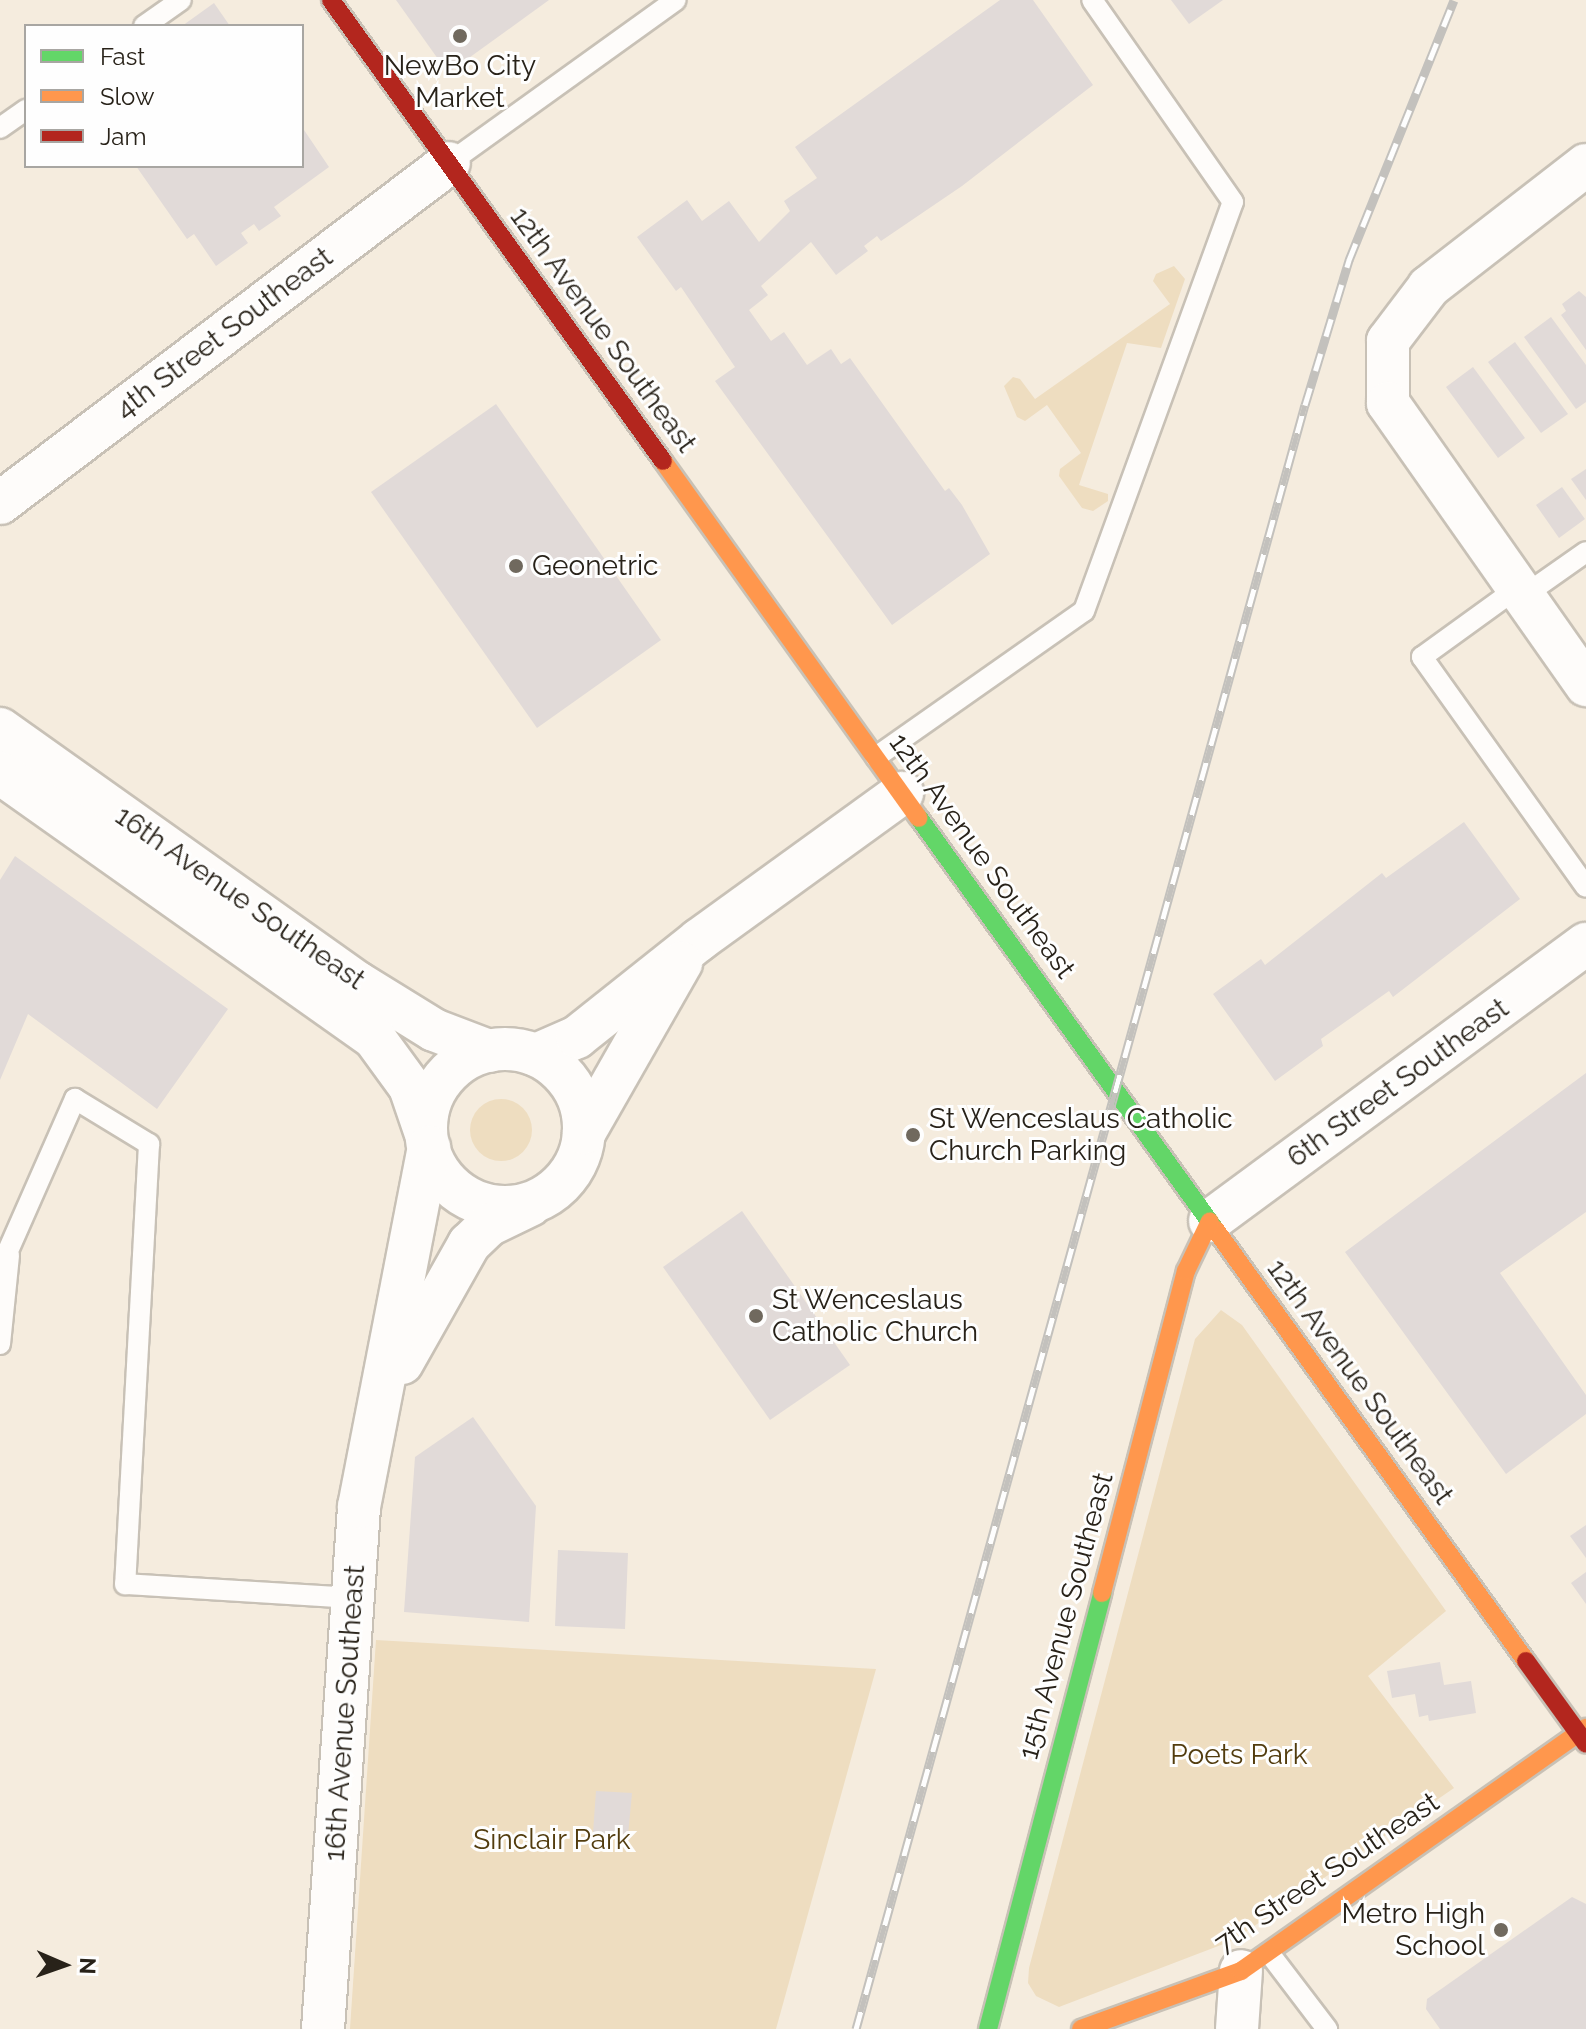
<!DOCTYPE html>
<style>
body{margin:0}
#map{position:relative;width:1586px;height:2029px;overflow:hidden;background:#f5ecde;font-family:Raleway,sans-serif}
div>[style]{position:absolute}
.green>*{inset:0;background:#eeddc0}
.round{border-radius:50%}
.building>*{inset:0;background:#e1dad8}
.roads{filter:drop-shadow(2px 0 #c8c1b6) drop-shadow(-2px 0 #c8c1b6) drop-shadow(0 2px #c8c1b6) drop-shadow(0 -2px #c8c1b6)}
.lane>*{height:20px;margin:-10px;padding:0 10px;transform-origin:10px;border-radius:10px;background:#fefcfa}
.street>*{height:42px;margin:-21px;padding:0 21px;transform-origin:21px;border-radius:21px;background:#fefcfa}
.street>.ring{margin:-21px;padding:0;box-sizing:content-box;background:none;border:42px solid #fefcfa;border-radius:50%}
.fast>*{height:18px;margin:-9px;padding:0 9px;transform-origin:9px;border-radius:9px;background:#63d668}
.slow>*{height:18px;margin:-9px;padding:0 9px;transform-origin:9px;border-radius:9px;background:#ff974d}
.jam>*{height:18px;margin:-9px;padding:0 9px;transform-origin:9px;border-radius:9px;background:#b3261e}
.rail>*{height:9px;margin-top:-4.5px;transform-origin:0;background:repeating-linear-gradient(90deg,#fefefe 0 18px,#c3c1bd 0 36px);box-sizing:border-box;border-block:2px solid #c3c1bd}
.dots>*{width:22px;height:22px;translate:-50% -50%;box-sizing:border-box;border:4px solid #fefefe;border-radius:50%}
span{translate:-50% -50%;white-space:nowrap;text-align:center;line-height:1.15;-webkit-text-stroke:6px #fefefe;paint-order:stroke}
.poi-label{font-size:28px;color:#282219}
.left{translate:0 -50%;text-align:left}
.right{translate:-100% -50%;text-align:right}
.street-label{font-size:28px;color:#282219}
.park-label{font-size:28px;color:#523c0e}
.legend{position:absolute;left:24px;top:24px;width:280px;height:144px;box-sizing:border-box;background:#fefefe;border:2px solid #a8a6a2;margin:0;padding:10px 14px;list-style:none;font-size:24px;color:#282219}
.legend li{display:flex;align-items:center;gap:16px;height:40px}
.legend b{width:40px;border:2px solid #a8a6a2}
.north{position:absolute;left:24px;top:1925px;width:80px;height:80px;-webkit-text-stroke:6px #fefefe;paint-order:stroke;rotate:92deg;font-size:22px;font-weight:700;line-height:32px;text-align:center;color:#282219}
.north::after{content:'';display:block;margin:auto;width:28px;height:36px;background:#282219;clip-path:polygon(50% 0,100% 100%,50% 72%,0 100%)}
</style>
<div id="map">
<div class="green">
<i style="clip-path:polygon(1174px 266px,1185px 279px,1161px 348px,1127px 343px,1079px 485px,1108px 494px,1108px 501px,1093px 511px,1082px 508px,1059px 476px,1060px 469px,1081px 453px,1047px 405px,1025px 421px,1017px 417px,1004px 386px,1013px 377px,1020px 379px,1035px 399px,1170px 304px,1153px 281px,1156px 274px)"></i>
<i class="round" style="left:470px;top:1099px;width:62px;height:62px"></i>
<i style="clip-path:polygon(1221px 1310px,1242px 1325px,1446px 1611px,1368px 1676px,1454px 1788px,1234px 1940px,1059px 2007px,1036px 1996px,1028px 1983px,1029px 1968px,1195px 1339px)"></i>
<i style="clip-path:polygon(376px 1640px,876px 1669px,776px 2029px,350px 2029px)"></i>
</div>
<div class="building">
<i style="clip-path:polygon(396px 0,549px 0,448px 73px)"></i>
<i style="clip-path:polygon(1000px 0,1033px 0,1093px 85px,962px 186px,881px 241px,877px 236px,864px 246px,868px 251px,836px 275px,811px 242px,761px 286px,768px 295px,749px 310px,771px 341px,784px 332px,807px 365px,831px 349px,841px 364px,850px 358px,945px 491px,949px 488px,962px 505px,990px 554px,892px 625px,715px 381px,735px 367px,681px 287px,676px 291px,637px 237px,687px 200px,702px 221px,729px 201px,759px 242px,790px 211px,784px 201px,817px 178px,795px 147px)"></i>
<i style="clip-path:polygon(1171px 0,1223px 0,1189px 24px)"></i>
<i style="clip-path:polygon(214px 3px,230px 26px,182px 26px)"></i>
<i style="clip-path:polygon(302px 127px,329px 167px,274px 207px,281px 216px,259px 231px,254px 224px,241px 233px,248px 243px,216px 266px,194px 234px,187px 239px,136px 166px,302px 166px)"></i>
<i style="clip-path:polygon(1579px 291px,1586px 297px,1586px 350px,1561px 315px,1566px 311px,1562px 304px)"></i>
<i style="clip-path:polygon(1551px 317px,1586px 365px,1586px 402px,1576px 409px,1524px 337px)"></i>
<i style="clip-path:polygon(1515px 342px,1568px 414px,1541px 433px,1488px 362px)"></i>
<i style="clip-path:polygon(1473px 367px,1525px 438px,1498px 458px,1446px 387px)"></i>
<i style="clip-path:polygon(496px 404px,661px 640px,537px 728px,371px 492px)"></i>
<i style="clip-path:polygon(1586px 469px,1586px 500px,1571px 479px)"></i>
<i style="clip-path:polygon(1562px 487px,1585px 519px,1559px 538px,1536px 505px)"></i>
<i style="clip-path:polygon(1464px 822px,1520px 899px,1393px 997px,1389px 991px,1321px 1039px,1323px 1046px,1275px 1081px,1213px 994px,1261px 959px,1265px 965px,1382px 873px,1386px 878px)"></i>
<i style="clip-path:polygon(15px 856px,228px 1009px,157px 1109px,28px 1014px,0 1080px,0 880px)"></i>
<i style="clip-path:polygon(1586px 1073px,1586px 1212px,1500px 1273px,1586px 1395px,1586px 1414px,1506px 1474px,1345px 1252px)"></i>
<i style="clip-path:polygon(742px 1211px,850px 1365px,770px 1420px,663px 1267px)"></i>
<i style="clip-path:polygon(473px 1417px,536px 1506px,529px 1622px,404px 1612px,415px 1457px)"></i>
<i style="clip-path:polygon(1586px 1525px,1586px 1558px,1570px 1536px)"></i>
<i style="clip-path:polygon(558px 1550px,628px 1553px,625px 1629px,555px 1626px)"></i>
<i style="clip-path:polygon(1586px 1572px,1586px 1604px,1571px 1583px)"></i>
<i style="clip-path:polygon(1440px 1662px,1444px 1685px,1471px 1681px,1476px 1713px,1429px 1721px,1428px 1715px,1419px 1717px,1415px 1694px,1392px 1698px,1387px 1671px)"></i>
<i style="clip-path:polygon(596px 1791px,632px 1793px,628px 1835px,593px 1833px)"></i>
<i style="clip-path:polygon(1572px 1897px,1586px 1904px,1586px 2029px,1440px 2029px,1426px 2009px,1427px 1999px)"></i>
</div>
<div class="roads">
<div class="lane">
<i style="left:144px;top:26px;width:45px;rotate:-35.1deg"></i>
<i style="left:0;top:128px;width:32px;rotate:-35deg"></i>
<i style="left:449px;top:163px;width:279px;rotate:-35.7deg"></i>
<i style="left:1516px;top:589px;width:116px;rotate:144.1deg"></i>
<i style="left:1422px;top:657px;width:282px;rotate:54.5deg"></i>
<i style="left:1522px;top:597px;width:78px;rotate:-35.1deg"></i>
<i style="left:876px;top:757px;width:254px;rotate:-35.1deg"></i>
<i style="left:1084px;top:611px;width:435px;rotate:-70deg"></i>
<i style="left:1233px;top:202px;width:246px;rotate:-124.9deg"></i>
<i style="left:0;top:1269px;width:186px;rotate:-66.2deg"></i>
<i style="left:75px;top:1099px;width:87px;rotate:31.3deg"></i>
<i style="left:149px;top:1144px;width:441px;rotate:93.1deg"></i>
<i style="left:125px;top:1584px;width:227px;rotate:3.5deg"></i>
<i style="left:0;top:1344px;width:89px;rotate:-84.2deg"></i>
<i style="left:1269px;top:1953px;width:96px;rotate:52.7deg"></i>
</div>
<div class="street">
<i style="left:1586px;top:165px;width:199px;rotate:142.2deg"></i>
<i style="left:1429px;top:287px;width:68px;rotate:127.2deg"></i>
<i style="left:1388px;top:341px;width:62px;rotate:90deg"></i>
<i style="left:1388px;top:403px;width:345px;rotate:54.9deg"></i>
<i style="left:0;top:503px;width:563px;rotate:-37.13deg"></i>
<i style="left:0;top:729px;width:439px;rotate:35.4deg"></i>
<i style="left:358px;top:983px;width:89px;rotate:31.7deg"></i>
<i style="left:434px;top:1030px;width:59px;rotate:20.9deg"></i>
<i style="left:0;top:773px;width:460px;rotate:35.3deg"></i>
<i style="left:375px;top:1039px;width:59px;rotate:53.9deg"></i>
<i style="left:410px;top:1087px;width:46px;rotate:71.2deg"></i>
<i class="ring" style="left:426px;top:1049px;width:116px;height:116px"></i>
<i style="left:536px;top:1055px;width:45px;rotate:-23.7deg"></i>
<i style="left:577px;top:1037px;width:156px;rotate:-38.5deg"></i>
<i style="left:699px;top:940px;width:251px;rotate:-35.9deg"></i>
<i style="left:584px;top:1133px;width:196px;rotate:-60.3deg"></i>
<i style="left:1210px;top:1221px;width:467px;rotate:-36.4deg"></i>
<i style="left:402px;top:1363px;width:137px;rotate:-60.6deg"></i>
<i style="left:469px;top:1244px;width:28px;rotate:-44deg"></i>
<i style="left:489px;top:1225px;width:46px;rotate:-26deg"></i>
<i style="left:323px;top:2029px;width:523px;rotate:-86.05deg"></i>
<i style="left:359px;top:1507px;width:367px;rotate:-79deg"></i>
<i style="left:1237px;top:2029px;width:58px;rotate:-86.1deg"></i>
</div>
<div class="fast">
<i style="left:919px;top:818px;width:506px;rotate:54.24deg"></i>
<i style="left:988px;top:2029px;width:451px;rotate:-75.3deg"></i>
</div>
<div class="slow">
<i style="left:663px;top:461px;width:439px;rotate:54.4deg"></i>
<i style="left:1215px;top:1229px;width:532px;rotate:54.25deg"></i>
<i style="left:1102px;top:1593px;width:333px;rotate:-75.4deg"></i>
<i style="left:1186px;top:1271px;width:55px;rotate:-64.4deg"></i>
<i style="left:1081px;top:2029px;width:170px;rotate:-19.9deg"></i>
<i style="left:1241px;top:1971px;width:422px;rotate:-35.2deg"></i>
</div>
<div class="jam">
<i style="left:331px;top:0;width:568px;rotate:54.24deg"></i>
<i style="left:1526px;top:1661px;width:102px;rotate:54.1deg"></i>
</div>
</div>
<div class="rail">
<i style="left:856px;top:2029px;width:1685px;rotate:-74.55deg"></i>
<i style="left:1305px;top:405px;width:152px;rotate:-73.1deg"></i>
<i style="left:1349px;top:260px;width:280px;rotate:-68deg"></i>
</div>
<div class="dots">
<i style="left:460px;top:36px;background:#70695e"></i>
<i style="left:516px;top:566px;background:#70695e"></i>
<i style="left:913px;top:1135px;background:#70695e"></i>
<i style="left:756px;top:1316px;background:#70695e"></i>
<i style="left:1501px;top:1930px;background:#70695e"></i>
</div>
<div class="poi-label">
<span style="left:460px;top:82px">NewBo City<br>Market</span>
<span class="left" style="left:532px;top:566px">Geonetric</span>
<span class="left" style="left:929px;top:1135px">St Wenceslaus Catholic<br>Church Parking</span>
<span class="left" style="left:772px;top:1316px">St Wenceslaus<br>Catholic Church</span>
<span class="right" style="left:1485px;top:1930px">Metro High<br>School</span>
</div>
<div class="street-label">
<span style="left:603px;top:330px;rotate:54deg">12th Avenue Southeast</span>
<span style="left:224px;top:333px;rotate:-37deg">4th Street Southeast</span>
<span style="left:982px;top:856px;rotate:54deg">12th Avenue Southeast</span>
<span style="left:240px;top:898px;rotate:35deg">16th Avenue Southeast</span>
<span style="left:1398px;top:1083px;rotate:-36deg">6th Street Southeast</span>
<span style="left:1360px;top:1382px;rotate:54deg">12th Avenue Southeast</span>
<span style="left:1066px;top:1616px;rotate:-75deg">15th Avenue Southeast</span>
<span style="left:345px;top:1713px;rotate:-86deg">16th Avenue Southeast</span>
<span style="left:1327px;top:1873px;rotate:-34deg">7th Street Southeast</span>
</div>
<div class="park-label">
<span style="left:1239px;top:1755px">Poets Park</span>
<span style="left:552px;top:1840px">Sinclair Park</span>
</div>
<ul class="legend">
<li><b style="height:10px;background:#63d668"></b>Fast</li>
<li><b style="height:10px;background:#ff974d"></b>Slow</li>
<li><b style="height:10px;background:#b3261e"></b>Jam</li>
</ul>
<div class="north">N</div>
</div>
